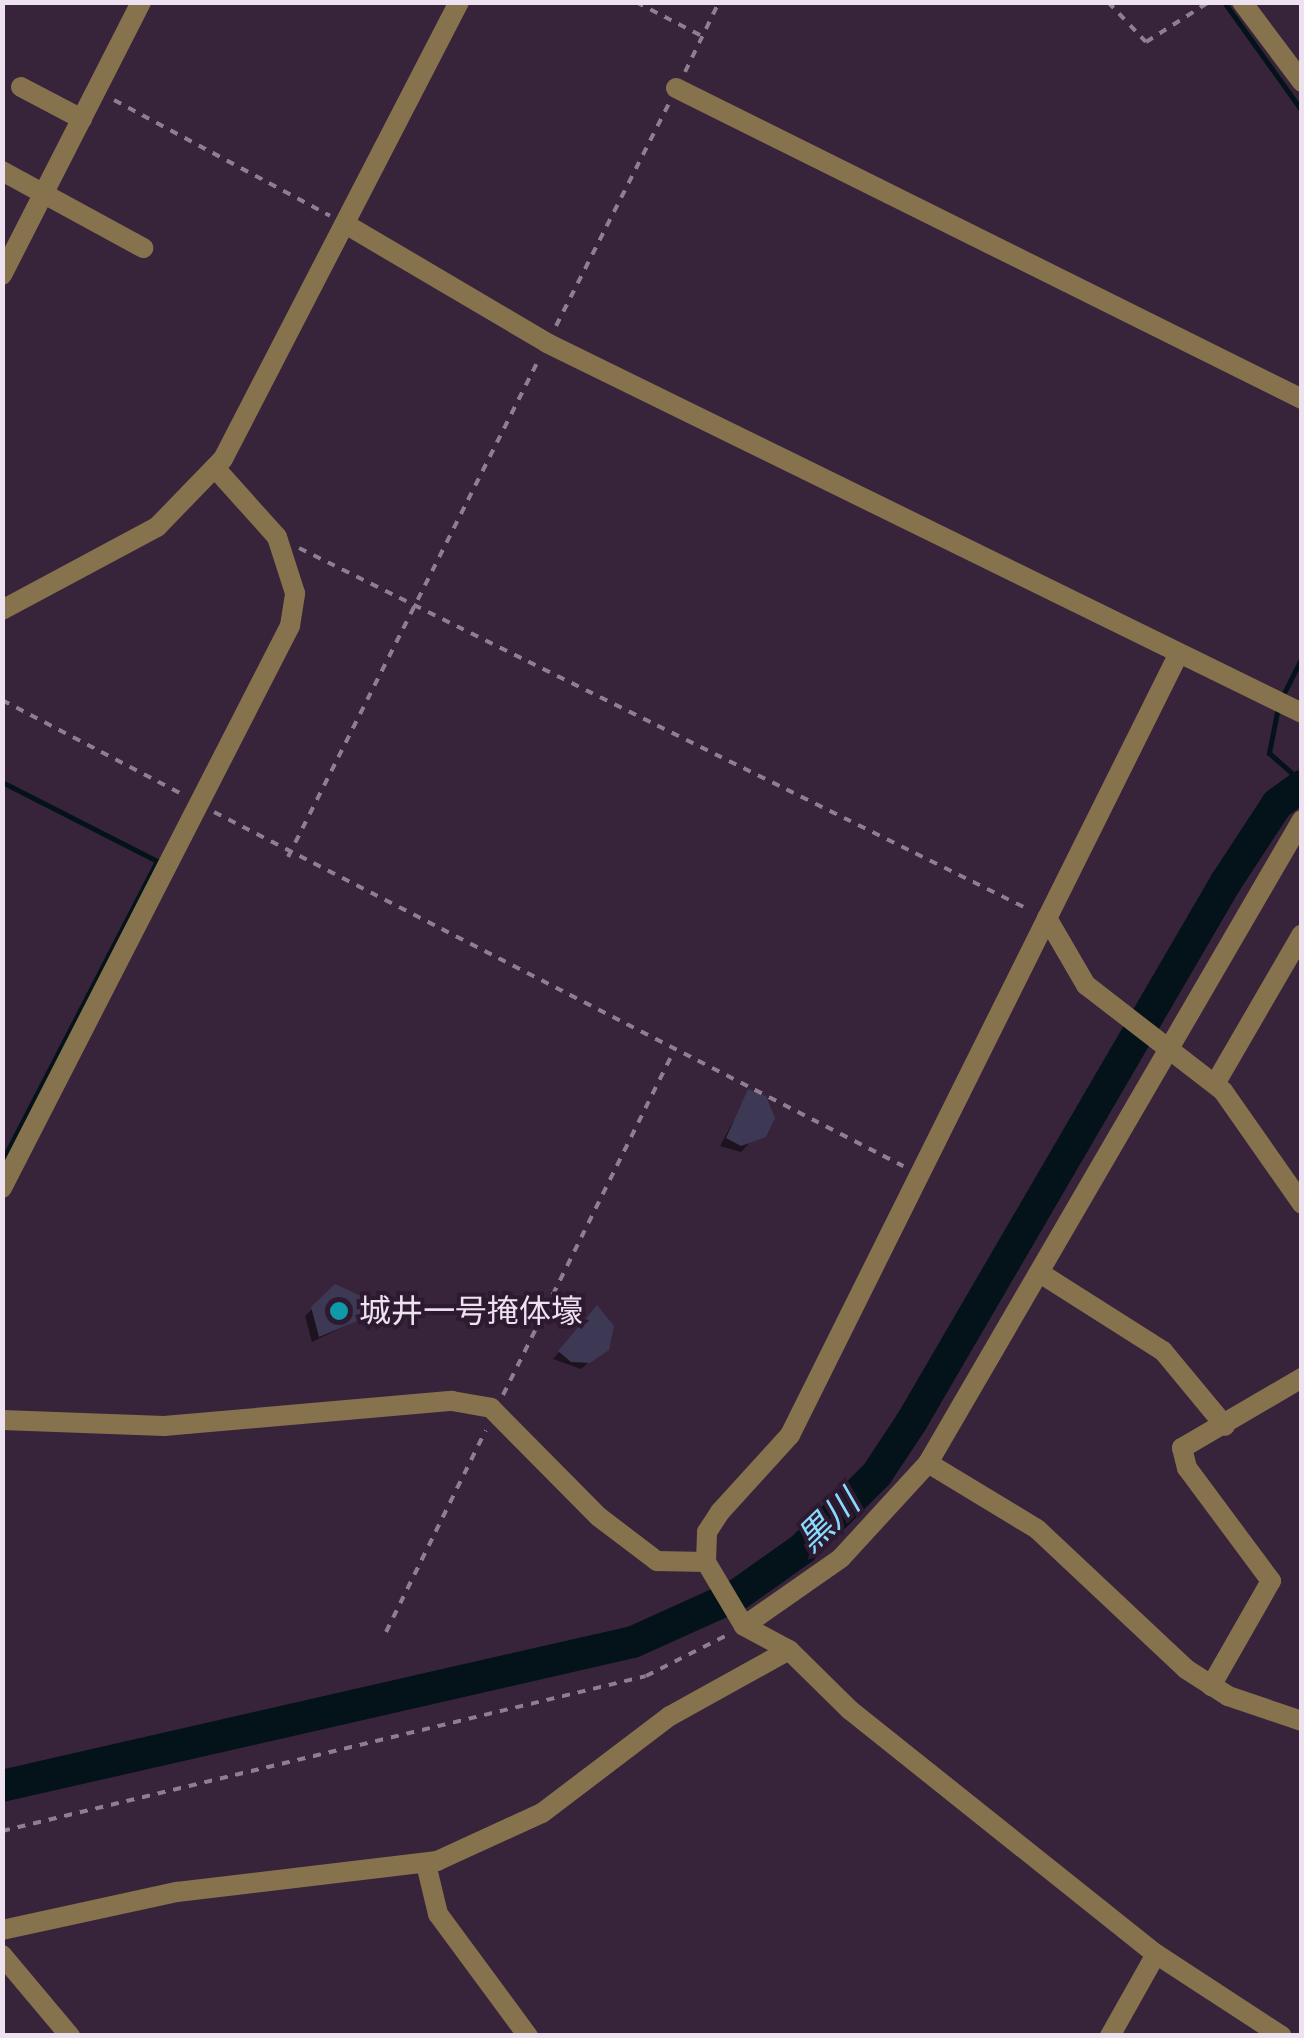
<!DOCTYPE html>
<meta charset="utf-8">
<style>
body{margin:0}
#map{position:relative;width:1304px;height:2038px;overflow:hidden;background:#37243b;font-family:"Zilla Slab","Noto Sans JP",serif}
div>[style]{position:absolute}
.shadow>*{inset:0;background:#0007}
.stream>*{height:5px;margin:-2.5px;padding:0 2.5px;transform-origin:2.5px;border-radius:2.5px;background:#041319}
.river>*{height:32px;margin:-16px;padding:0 16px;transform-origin:16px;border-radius:16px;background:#041319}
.building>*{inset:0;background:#3d3854}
.path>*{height:4px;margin-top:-2px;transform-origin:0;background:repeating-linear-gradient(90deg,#8e7e91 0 8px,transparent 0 16px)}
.minor>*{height:20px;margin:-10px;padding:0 10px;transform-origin:10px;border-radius:10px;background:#87724e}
.tertiary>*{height:20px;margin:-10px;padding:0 10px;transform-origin:10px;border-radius:10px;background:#87724e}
.dots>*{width:28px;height:28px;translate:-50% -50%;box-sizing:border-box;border:5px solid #2d1a31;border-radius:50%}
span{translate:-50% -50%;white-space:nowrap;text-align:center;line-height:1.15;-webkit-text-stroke:8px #2d1a31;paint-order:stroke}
.poi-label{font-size:32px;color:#eee2f1}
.left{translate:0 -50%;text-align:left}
.water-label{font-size:35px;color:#87dcfe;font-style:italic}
.frame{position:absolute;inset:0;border:5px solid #eee2f1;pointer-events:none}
</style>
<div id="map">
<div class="shadow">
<i style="clip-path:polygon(749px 1092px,772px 1118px,741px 1152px,720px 1146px)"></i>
<i style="clip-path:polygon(335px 1287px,366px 1316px,312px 1342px,305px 1316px)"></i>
<i style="clip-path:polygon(590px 1316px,589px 1362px,581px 1369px,553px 1359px)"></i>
</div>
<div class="stream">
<i style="left:1224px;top:2px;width:134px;rotate:54.4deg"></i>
<i style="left:1282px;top:697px;width:45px;rotate:-63.4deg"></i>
<i style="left:1278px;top:707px;width:47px;rotate:101.1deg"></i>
<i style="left:1269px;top:753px;width:44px;rotate:41.3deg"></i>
<i style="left:2px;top:782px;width:174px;rotate:27deg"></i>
<i style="left:157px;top:861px;width:338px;rotate:117.3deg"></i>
</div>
<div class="river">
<i style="left:2px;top:1786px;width:647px;rotate:-12.86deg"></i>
<i style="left:633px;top:1642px;width:114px;rotate:-24.3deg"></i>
<i style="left:737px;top:1595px;width:80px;rotate:-35.3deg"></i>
<i style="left:802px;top:1549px;width:106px;rotate:-45deg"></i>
<i style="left:877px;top:1474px;width:64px;rotate:-56.6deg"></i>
<i style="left:912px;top:1421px;width:624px;rotate:-59.78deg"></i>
<i style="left:1226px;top:882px;width:93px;rotate:-56.8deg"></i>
<i style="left:1277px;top:804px;width:31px;rotate:-36deg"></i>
</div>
<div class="building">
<i style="clip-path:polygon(748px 1089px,766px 1096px,775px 1118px,766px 1137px,741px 1146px,726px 1138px)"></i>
<i style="clip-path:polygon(335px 1284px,361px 1296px,369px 1316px,319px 1337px,311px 1307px)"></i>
<i style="clip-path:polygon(597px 1305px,614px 1326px,609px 1350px,590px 1363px,571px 1362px,558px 1351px)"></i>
</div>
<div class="path">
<i style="left:636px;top:2px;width:74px;rotate:27.3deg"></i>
<i style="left:1108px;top:2px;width:55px;rotate:46.5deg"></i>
<i style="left:1146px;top:42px;width:75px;rotate:-32.4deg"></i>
<i style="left:685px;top:72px;width:78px;rotate:-64.1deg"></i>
<i style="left:114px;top:100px;width:245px;rotate:28.2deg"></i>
<i style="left:556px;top:326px;width:250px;rotate:-63.1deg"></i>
<i style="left:299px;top:548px;width:816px;rotate:26.35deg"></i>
<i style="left:2px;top:700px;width:205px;rotate:27.6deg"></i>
<i style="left:214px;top:812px;width:775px;rotate:27.19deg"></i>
<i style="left:288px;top:857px;width:555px;rotate:-63.25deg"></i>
<i style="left:503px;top:1395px;width:384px;rotate:-63.6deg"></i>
<i style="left:386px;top:1632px;width:225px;rotate:-63.7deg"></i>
<i style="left:2px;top:1831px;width:662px;rotate:-13.53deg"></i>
<i style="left:646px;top:1676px;width:91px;rotate:-26.8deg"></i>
</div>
<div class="minor">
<i style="left:1242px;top:2px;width:100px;rotate:53.1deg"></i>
<i style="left:21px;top:87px;width:69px;rotate:27.7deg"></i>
<i style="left:676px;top:88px;width:699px;rotate:26.42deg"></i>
<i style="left:2px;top:171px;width:161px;rotate:28.6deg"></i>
<i style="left:347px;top:225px;width:232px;rotate:30.5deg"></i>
<i style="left:547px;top:343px;width:841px;rotate:26.11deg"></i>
<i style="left:2px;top:275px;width:306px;rotate:-63deg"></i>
<i style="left:1047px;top:918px;width:78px;rotate:59.8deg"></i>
<i style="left:1086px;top:985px;width:173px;rotate:37.7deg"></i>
<i style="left:1223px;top:1091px;width:138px;rotate:55deg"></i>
<i style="left:1215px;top:1084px;width:173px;rotate:-59.9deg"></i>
<i style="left:2px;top:1188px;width:631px;rotate:-62.87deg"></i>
<i style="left:290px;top:626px;width:33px;rotate:-81deg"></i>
<i style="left:295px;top:593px;width:59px;rotate:-107.8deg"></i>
<i style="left:277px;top:537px;width:91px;rotate:-131.9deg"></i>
<i style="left:1040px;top:1273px;width:146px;rotate:32.4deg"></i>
<i style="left:1163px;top:1351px;width:97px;rotate:50.4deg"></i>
<i style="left:2px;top:1420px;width:162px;rotate:2.1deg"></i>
<i style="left:164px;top:1426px;width:289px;rotate:-5deg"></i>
<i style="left:452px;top:1401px;width:40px;rotate:10deg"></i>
<i style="left:491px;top:1408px;width:153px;rotate:45.3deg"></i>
<i style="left:599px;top:1517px;width:73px;rotate:37.2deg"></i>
<i style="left:657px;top:1561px;width:49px;rotate:1.2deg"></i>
<i style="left:706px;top:1562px;width:74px;rotate:59.3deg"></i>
<i style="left:744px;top:1626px;width:51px;rotate:28.1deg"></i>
<i style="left:789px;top:1650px;width:86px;rotate:44.5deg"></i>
<i style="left:850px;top:1710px;width:391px;rotate:38.6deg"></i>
<i style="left:1156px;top:1954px;width:150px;rotate:33.1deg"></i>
<i style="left:928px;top:1463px;width:127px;rotate:31.2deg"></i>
<i style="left:1037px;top:1529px;width:204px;rotate:43.2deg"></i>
<i style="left:1186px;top:1669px;width:50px;rotate:32.7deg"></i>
<i style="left:1228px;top:1696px;width:78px;rotate:18.7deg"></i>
<i style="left:706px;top:1562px;width:30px;rotate:-88deg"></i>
<i style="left:707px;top:1532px;width:24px;rotate:-57deg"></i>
<i style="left:720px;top:1512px;width:104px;rotate:-47.7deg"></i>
<i style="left:790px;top:1435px;width:873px;rotate:-63.55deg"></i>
<i style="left:744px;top:1626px;width:118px;rotate:-35deg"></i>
<i style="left:841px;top:1558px;width:129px;rotate:-47.5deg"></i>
<i style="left:928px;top:1463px;width:744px;rotate:-59.82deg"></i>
<i style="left:1211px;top:1686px;width:121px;rotate:-60.3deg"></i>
<i style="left:1271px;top:1581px;width:141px;rotate:-126.6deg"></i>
<i style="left:1187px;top:1468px;width:21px;rotate:-104deg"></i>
<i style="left:1182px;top:1448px;width:139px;rotate:-30.3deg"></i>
<i style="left:426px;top:1864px;width:51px;rotate:76.5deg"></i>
<i style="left:438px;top:1914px;width:152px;rotate:53.6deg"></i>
<i style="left:2px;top:1930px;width:179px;rotate:-12.3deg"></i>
<i style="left:177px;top:1892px;width:262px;rotate:-6.8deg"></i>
<i style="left:437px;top:1861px;width:115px;rotate:-24.6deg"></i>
<i style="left:542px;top:1813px;width:161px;rotate:-37.2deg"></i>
<i style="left:670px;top:1716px;width:136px;rotate:-29deg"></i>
<i style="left:2px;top:1955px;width:106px;rotate:50deg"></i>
<i style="left:1110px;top:2036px;width:94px;rotate:-60.7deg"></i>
</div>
<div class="tertiary">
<i style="left:2px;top:610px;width:176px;rotate:-28.2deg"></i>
<i style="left:157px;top:527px;width:95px;rotate:-45.9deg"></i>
<i style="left:223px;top:459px;width:514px;rotate:-62.69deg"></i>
</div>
<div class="dots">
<i style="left:339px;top:1311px;background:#0f9aa8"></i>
</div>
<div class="poi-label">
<span class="left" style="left:359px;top:1311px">城井一号掩体壕</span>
</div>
<div class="water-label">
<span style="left:828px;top:1521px;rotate:-44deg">黒川</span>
</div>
<div class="frame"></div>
</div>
